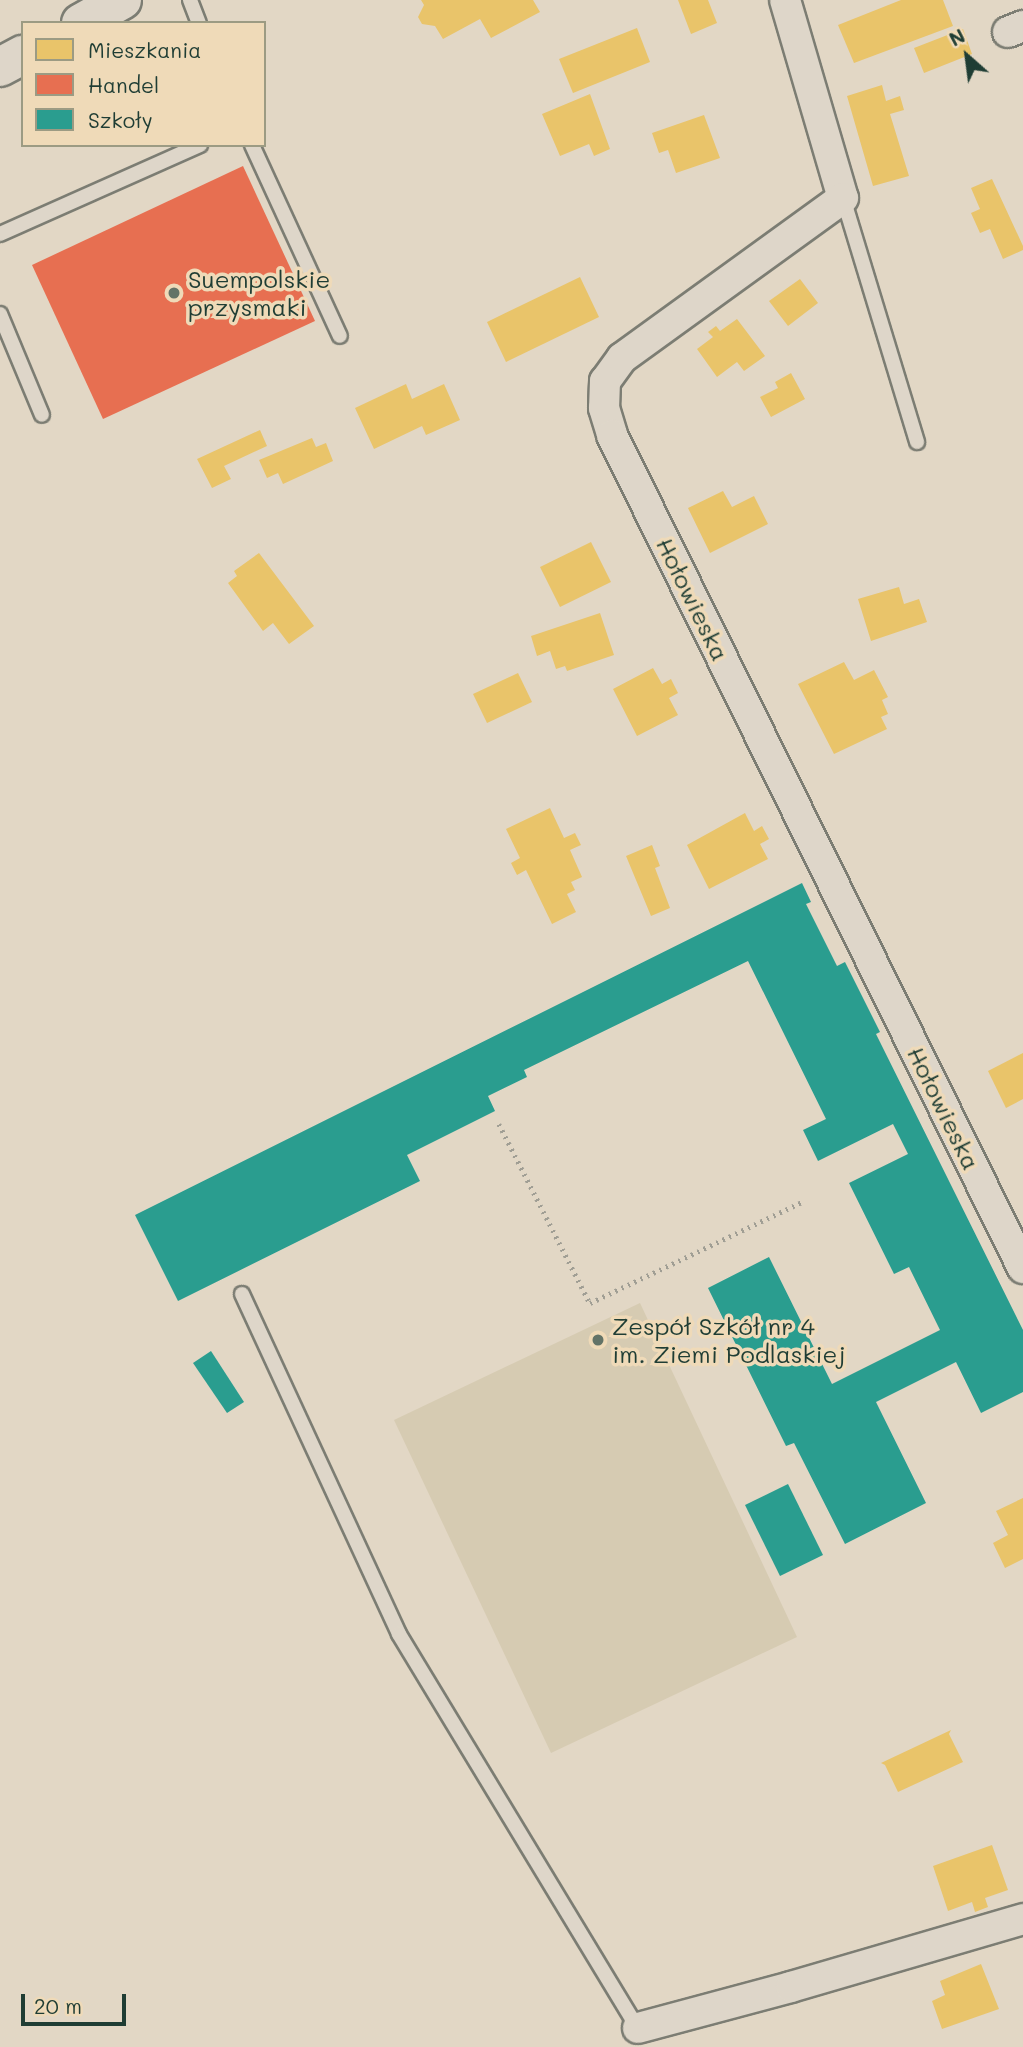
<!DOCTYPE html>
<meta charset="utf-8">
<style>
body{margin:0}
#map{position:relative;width:1023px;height:2047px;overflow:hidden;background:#e2d7c5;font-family:Mali,sans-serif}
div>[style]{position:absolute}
.green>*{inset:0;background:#d6cbb2}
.homes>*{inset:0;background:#e9c46a}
.shops>*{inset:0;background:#e76f51}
.schools>*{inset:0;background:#2a9d8f}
.path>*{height:4.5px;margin-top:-2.25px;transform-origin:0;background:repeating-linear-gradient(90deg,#a09e94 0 2px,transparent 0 7px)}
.roads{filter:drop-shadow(2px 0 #7c7d73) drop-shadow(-2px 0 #7c7d73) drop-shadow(0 2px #7c7d73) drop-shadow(0 -2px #7c7d73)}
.service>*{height:14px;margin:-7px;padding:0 7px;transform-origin:7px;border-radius:7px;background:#ded6c9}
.minor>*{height:30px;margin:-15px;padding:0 15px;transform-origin:15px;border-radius:15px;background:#ded6c9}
.secondary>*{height:38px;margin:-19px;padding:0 19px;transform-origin:19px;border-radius:19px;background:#ded6c9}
.dots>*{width:19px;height:19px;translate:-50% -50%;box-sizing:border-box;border:4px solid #efdab8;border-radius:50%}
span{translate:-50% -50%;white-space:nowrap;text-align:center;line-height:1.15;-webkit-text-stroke:7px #efdab8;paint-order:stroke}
.poi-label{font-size:24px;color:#1f3d34}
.left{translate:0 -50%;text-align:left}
.street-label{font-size:24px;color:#1f3d34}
.legend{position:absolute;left:21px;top:21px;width:245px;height:126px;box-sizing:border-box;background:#efdab8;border:2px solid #9c9b83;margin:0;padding:9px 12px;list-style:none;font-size:21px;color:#1f3d34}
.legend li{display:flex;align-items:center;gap:14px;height:35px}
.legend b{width:35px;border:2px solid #9c9b83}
.north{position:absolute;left:932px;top:21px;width:70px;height:70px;-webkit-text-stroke:5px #efdab8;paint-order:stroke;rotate:332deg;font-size:19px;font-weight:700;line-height:28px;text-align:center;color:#1f3d34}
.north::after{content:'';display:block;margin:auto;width:24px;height:32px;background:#1f3d34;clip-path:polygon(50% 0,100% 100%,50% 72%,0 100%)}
.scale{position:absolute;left:21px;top:1994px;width:105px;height:32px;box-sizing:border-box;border:4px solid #1f3d34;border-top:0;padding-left:9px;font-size:21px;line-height:24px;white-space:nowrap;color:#1f3d34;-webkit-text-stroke:5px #efdab8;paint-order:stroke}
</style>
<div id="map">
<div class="green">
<i style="clip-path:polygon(640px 1303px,797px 1637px,551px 1753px,394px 1420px)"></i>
</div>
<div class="homes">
<i style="clip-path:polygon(421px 0,533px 0,540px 12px,491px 38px,480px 19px,443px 39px,435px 26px,422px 24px,418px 17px,424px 5px)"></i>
<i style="clip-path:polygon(678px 0,708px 0,717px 23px,691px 34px)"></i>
<i style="clip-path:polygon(901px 0,943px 0,953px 26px,854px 63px,838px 25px)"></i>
<i style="clip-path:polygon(637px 28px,650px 62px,573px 93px,559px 59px)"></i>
<i style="clip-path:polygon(963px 29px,972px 54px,924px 73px,914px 48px)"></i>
<i style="clip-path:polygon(882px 85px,886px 101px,900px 96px,904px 110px,890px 114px,909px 176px,873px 186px,847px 96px)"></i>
<i style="clip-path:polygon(590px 94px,610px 149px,594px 156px,589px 144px,560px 156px,542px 114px)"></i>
<i style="clip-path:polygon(704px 115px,720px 158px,676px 173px,668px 150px,659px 153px,652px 133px)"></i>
<i style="clip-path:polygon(992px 179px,1023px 246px,1023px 250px,1003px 259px,990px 229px,980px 233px,971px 213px,980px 209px,971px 188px)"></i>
<i style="clip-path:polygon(580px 277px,599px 317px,506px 362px,487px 322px)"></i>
<i style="clip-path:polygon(800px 279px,818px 303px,788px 326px,769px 301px)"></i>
<i style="clip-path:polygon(737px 319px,765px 356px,744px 371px,737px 362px,717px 377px,697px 349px,713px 337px,708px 332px,716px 326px,720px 331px)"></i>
<i style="clip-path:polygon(791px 373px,805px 399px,771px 417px,760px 397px,778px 388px,775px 382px)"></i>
<i style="clip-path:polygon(406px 384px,412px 399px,444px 384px,460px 420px,426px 435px,422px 426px,374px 449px,355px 408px)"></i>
<i style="clip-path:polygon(260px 430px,267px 446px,224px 466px,231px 479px,212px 488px,197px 459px)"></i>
<i style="clip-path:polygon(312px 438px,316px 447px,326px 443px,333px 461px,283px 484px,278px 473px,267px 478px,259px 460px)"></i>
<i style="clip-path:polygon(723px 491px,732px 507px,754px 496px,768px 524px,710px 553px,688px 508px)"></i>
<i style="clip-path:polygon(591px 542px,611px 582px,560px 607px,540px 567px)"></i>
<i style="clip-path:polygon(259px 553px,314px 626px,289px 644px,273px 623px,263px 631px,228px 583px,237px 576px,234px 571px)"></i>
<i style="clip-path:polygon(899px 587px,904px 604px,919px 599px,927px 622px,871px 641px,858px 599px)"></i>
<i style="clip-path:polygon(600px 613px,614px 655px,567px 671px,565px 666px,556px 669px,550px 651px,537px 656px,531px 636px)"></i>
<i style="clip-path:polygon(844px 662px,854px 680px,874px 670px,888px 697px,882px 700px,888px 714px,881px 717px,887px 729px,834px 754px,798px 684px)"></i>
<i style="clip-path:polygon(653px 668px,662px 684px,671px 679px,678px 693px,669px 698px,678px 715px,637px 736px,613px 689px)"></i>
<i style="clip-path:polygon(518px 673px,532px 702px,487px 723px,473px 694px)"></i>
<i style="clip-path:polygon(550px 808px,564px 838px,575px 833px,581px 845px,570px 850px,582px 877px,571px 882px,575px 890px,567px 894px,576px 912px,552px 924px,526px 870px,517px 875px,511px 863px,520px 858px,506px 829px)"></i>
<i style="clip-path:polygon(745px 813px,754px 831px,762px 826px,769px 839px,760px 844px,768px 859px,709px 889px,687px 845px)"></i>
<i style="clip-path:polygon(652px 845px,660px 866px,655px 868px,670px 908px,651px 916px,626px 856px)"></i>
<i style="clip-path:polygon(1023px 1053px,1023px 1099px,1006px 1108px,988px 1071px)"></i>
<i style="clip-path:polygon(1023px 1498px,1023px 1559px,1005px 1568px,993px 1543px,1008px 1535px,996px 1511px)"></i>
<i style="clip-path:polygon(951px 1730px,949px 1734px,963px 1762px,898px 1792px,885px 1765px,881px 1763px)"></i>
<i style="clip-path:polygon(992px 1845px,1008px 1890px,985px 1898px,988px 1907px,975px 1912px,972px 1902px,948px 1911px,933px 1866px)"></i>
<i style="clip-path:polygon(981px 1964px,999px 2009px,942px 2029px,932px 2001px,945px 1995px,940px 1981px)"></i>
</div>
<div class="shops">
<i style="clip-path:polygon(243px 166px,315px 321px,103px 419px,32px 265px)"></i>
</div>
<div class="schools">
<i style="clip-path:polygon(802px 883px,811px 902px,806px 904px,837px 966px,845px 962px,880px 1032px,876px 1034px,1023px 1330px,1023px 1392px,981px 1413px,956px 1362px,876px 1402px,926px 1503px,845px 1544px,794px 1443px,786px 1446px,708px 1288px,769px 1257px,832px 1384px,940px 1330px,909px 1267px,894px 1274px,849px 1183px,908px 1154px,893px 1124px,818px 1161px,803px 1130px,826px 1119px,748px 961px,524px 1070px,527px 1077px,488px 1096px,495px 1111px,407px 1155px,420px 1181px,178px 1301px,135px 1215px)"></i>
<i style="clip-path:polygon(211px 1351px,244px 1402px,227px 1413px,193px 1363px)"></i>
<i style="clip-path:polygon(788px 1484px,823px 1555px,780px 1576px,745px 1505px)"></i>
</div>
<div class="path">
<i style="left:499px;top:1124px;width:201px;rotate:63.1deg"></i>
<i style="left:590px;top:1303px;width:237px;rotate:-25.5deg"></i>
</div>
<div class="roads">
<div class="service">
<i style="left:190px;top:0;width:25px;rotate:69deg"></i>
<i style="left:252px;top:145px;width:210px;rotate:65.3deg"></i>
<i style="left:843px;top:198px;width:255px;rotate:73.1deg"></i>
<i style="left:0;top:234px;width:219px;rotate:-24deg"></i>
<i style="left:0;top:314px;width:109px;rotate:67.4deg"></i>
<i style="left:242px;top:1294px;width:374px;rotate:65.2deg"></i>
<i style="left:399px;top:1634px;width:461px;rotate:58.8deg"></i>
</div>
<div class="minor">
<i style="left:785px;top:0;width:206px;rotate:73.7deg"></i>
<i style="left:843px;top:198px;width:273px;rotate:144.1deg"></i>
<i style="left:622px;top:358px;width:29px;rotate:126deg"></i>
<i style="left:605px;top:381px;width:27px;rotate:92deg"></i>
<i style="left:604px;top:408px;width:28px;rotate:73deg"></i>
<i style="left:612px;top:435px;width:929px;rotate:63.74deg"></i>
<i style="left:1008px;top:32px;width:16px;rotate:-22deg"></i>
<i style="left:638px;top:2028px;width:158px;rotate:-15deg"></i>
<i style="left:791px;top:1987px;width:242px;rotate:-16.3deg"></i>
</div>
<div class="secondary">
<i style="left:81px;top:23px;width:47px;rotate:-29.3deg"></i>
<i style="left:0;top:67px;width:26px;rotate:-28deg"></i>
</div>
</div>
<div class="dots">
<i style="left:174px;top:293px;background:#637367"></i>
<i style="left:598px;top:1340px;background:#637367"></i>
</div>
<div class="poi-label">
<span class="left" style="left:188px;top:293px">Suempolskie<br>przysmaki</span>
<span class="left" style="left:612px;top:1340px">Zespół Szkół nr 4<br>im. Ziemi Podlaskiej</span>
</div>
<div class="street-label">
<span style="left:693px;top:599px;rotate:64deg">Hołowieska</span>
<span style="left:944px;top:1108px;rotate:64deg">Hołowieska</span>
</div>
<ul class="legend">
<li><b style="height:19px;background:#e9c46a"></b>Mieszkania</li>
<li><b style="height:19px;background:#e76f51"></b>Handel</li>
<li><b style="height:19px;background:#2a9d8f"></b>Szkoły</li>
</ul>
<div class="north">N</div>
<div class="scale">20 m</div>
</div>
